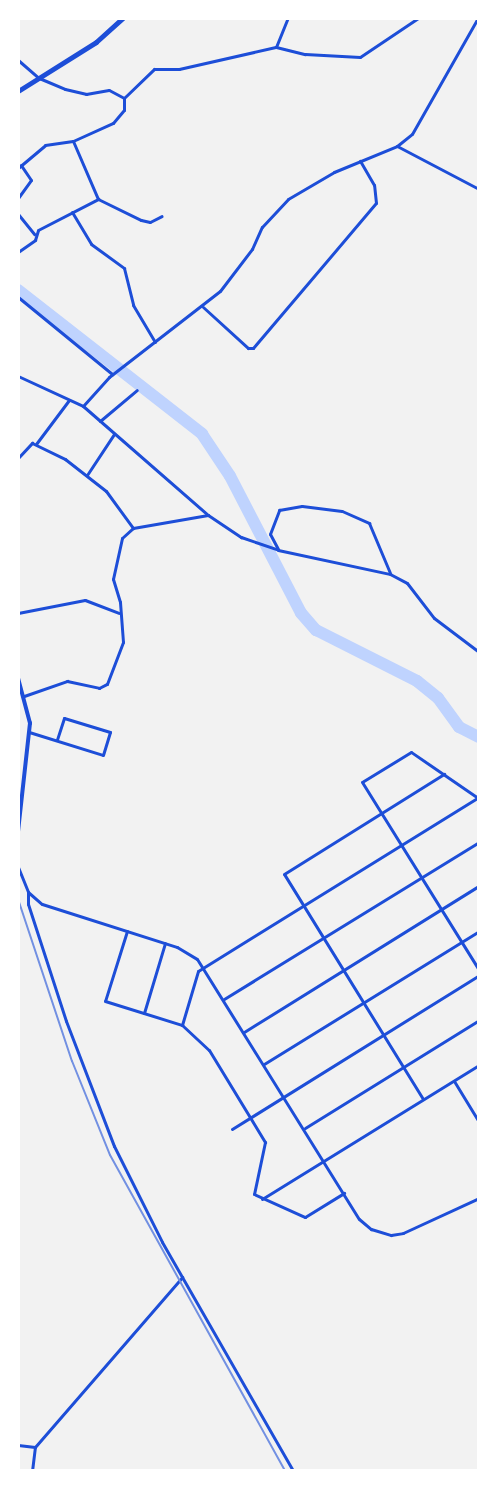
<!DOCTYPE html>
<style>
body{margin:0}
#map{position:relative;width:497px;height:1489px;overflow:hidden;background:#f2f2f2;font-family:"Varela Round",sans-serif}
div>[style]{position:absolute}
.river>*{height:12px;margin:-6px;padding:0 6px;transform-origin:6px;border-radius:6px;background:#bfd3fe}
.minor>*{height:3px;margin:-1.5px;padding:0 1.5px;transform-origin:1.5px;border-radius:1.5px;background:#1d4ed8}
.tertiary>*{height:4px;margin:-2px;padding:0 2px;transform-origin:2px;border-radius:2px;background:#1d4ed8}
.trunk>*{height:5px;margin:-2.5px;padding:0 2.5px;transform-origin:2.5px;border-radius:2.5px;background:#1d4ed8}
.rail>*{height:2px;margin:-1px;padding:0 1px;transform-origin:1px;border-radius:1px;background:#7290e2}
span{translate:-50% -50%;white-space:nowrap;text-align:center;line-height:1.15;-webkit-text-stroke:5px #fff;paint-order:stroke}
.frame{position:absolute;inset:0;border:20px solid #fff;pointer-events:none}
</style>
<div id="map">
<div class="river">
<i style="left:18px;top:290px;width:234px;rotate:38deg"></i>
<i style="left:202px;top:434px;width:50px;rotate:56.3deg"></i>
<i style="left:230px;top:476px;width:154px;rotate:62.6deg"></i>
<i style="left:301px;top:613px;width:23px;rotate:49deg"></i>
<i style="left:316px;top:630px;width:113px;rotate:26.8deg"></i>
<i style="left:417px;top:681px;width:27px;rotate:39deg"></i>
<i style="left:438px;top:698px;width:36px;rotate:54deg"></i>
<i style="left:459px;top:727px;width:22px;rotate:27deg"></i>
</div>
<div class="minor">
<i style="left:276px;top:47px;width:31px;rotate:-68deg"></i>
<i style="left:18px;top:60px;width:28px;rotate:41deg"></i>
<i style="left:39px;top:78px;width:28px;rotate:23deg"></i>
<i style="left:65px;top:89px;width:22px;rotate:13deg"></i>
<i style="left:86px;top:94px;width:23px;rotate:-10deg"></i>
<i style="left:109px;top:90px;width:17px;rotate:28deg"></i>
<i style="left:73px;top:141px;width:63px;rotate:66.7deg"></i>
<i style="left:397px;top:146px;width:93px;rotate:27.7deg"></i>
<i style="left:18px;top:168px;width:35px;rotate:-40deg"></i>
<i style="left:45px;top:145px;width:28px;rotate:-8deg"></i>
<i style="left:73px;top:141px;width:44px;rotate:-24.2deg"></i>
<i style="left:113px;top:123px;width:17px;rotate:-50deg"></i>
<i style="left:124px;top:110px;width:12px;rotate:-90deg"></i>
<i style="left:124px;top:98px;width:42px;rotate:-44deg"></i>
<i style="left:154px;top:69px;width:25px"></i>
<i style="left:179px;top:69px;width:99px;rotate:-12.8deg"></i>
<i style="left:276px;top:47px;width:30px;rotate:14deg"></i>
<i style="left:305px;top:54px;width:55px;rotate:3.1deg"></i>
<i style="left:360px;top:57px;width:70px;rotate:-33.9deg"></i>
<i style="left:18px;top:198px;width:22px;rotate:-54deg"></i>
<i style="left:31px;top:180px;width:18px;rotate:-124deg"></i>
<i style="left:72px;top:212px;width:37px;rotate:59deg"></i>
<i style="left:91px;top:244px;width:41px;rotate:36deg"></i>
<i style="left:124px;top:268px;width:38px;rotate:76deg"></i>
<i style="left:133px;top:305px;width:43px;rotate:59.3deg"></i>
<i style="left:18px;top:214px;width:26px;rotate:51deg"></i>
<i style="left:18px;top:252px;width:21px;rotate:-35deg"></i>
<i style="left:35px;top:240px;width:10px;rotate:-73deg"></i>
<i style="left:38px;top:230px;width:68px;rotate:-27.3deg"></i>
<i style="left:98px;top:199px;width:48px;rotate:26deg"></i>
<i style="left:141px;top:220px;width:9px;rotate:13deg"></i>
<i style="left:150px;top:222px;width:13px;rotate:-27deg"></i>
<i style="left:18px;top:297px;width:122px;rotate:39.3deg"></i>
<i style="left:203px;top:307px;width:61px;rotate:42.3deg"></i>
<i style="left:248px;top:348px;width:5px"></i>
<i style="left:253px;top:348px;width:190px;rotate:-49.7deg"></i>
<i style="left:376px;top:203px;width:18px;rotate:-96deg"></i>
<i style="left:374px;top:185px;width:28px;rotate:-120deg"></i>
<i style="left:18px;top:376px;width:72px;rotate:24.8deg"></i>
<i style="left:83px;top:406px;width:166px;rotate:41.1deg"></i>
<i style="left:208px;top:515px;width:40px;rotate:34deg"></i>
<i style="left:241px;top:537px;width:39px;rotate:19deg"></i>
<i style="left:278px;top:550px;width:115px;rotate:12.1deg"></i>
<i style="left:390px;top:574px;width:19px;rotate:28deg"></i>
<i style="left:407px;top:583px;width:44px;rotate:52.4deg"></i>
<i style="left:434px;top:618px;width:56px;rotate:37.1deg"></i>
<i style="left:83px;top:406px;width:39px;rotate:-48deg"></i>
<i style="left:109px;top:377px;width:140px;rotate:-37.8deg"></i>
<i style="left:220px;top:291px;width:53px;rotate:-52.7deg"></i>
<i style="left:252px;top:249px;width:24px;rotate:-66deg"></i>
<i style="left:262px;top:227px;width:38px;rotate:-47deg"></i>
<i style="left:288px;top:199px;width:53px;rotate:-30.4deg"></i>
<i style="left:334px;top:172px;width:68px;rotate:-22.4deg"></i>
<i style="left:397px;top:146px;width:19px;rotate:-39deg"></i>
<i style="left:412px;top:134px;width:133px;rotate:-60.4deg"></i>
<i style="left:100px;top:421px;width:48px;rotate:-40deg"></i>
<i style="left:36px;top:444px;width:55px;rotate:-53.1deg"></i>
<i style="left:18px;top:458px;width:21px;rotate:-47deg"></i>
<i style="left:32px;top:443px;width:37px;rotate:26deg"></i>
<i style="left:65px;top:459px;width:52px;rotate:38deg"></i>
<i style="left:106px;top:491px;width:46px;rotate:53.9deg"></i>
<i style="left:87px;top:475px;width:49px;rotate:-56.6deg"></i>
<i style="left:278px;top:549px;width:17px;rotate:-118deg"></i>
<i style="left:270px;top:534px;width:26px;rotate:-69deg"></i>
<i style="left:279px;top:510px;width:23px;rotate:-10deg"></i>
<i style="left:302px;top:506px;width:40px;rotate:7.1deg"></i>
<i style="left:342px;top:511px;width:30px;rotate:24deg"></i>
<i style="left:369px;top:523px;width:54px;rotate:67.2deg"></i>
<i style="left:18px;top:613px;width:68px;rotate:-11deg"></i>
<i style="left:85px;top:600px;width:36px;rotate:21deg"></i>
<i style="left:24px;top:696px;width:46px;rotate:-19.2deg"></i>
<i style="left:67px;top:681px;width:33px;rotate:12deg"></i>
<i style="left:99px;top:688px;width:9px;rotate:-27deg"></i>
<i style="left:107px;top:684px;width:45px;rotate:-69.1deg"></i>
<i style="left:123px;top:642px;width:40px;rotate:-94.3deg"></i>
<i style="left:120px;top:602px;width:24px;rotate:-107deg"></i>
<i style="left:113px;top:579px;width:42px;rotate:-77.6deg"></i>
<i style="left:122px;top:538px;width:15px;rotate:-42deg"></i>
<i style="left:133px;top:528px;width:76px;rotate:-9.8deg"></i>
<i style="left:29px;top:732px;width:77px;rotate:17.3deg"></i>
<i style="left:103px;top:755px;width:24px;rotate:-73deg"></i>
<i style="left:110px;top:732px;width:48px;rotate:-163.1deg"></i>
<i style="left:64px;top:718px;width:23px;rotate:108deg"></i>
<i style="left:478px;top:798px;width:81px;rotate:-145.5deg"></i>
<i style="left:411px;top:752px;width:57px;rotate:148.5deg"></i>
<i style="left:362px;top:782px;width:221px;rotate:58.1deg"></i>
<i style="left:18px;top:867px;width:27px;rotate:68deg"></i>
<i style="left:28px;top:892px;width:18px;rotate:41deg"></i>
<i style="left:42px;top:904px;width:142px;rotate:17.7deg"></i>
<i style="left:177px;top:947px;width:23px;rotate:31deg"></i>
<i style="left:197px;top:959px;width:306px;rotate:58.1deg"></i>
<i style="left:359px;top:1219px;width:16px;rotate:40deg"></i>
<i style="left:371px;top:1229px;width:21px;rotate:17deg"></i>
<i style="left:391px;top:1235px;width:12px;rotate:-9deg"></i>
<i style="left:403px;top:1233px;width:84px;rotate:-24.7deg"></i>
<i style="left:28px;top:892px;width:12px;rotate:90deg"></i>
<i style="left:28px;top:904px;width:123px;rotate:72deg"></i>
<i style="left:66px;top:1021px;width:134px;rotate:69deg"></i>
<i style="left:114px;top:1146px;width:107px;rotate:63.4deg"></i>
<i style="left:162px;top:1242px;width:264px;rotate:60.2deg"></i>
<i style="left:127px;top:931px;width:73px;rotate:107.4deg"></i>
<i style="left:105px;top:1001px;width:81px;rotate:17.3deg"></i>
<i style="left:182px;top:1025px;width:37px;rotate:43deg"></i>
<i style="left:209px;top:1050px;width:108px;rotate:58.7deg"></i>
<i style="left:265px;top:1142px;width:53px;rotate:101.9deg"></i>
<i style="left:254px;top:1194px;width:56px;rotate:24.3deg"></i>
<i style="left:305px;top:1217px;width:46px;rotate:-31.6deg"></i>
<i style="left:224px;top:999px;width:299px;rotate:-31.6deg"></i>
<i style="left:144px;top:1013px;width:73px;rotate:-73.3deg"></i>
<i style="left:182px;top:1025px;width:56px;rotate:-73.5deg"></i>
<i style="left:198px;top:971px;width:328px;rotate:-31.8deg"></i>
<i style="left:244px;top:1032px;width:277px;rotate:-31.9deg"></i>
<i style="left:264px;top:1064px;width:253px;rotate:-31.7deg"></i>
<i style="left:454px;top:1081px;width:48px;rotate:58.6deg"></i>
<i style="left:423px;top:1099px;width:264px;rotate:-121.7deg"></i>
<i style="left:284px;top:874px;width:189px;rotate:-32deg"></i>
<i style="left:305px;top:1128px;width:205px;rotate:-31.8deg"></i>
<i style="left:232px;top:1129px;width:291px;rotate:-31.9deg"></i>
<i style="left:262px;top:1199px;width:255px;rotate:-31.7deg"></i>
<i style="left:18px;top:1445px;width:17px;rotate:7deg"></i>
<i style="left:32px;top:1471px;width:24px;rotate:-83deg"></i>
<i style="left:35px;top:1447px;width:225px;rotate:-49.1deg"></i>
</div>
<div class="tertiary">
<i style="left:18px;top:678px;width:47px;rotate:75.1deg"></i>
<i style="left:30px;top:723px;width:110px;rotate:96.3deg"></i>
</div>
<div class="trunk">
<i style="left:18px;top:91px;width:92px;rotate:-32.1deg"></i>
<i style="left:96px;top:42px;width:36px;rotate:-42deg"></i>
</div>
<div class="rail">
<i style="left:18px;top:899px;width:171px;rotate:71.6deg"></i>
<i style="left:72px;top:1061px;width:101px;rotate:68deg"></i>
<i style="left:110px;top:1155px;width:361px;rotate:61deg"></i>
</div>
<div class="frame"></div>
</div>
